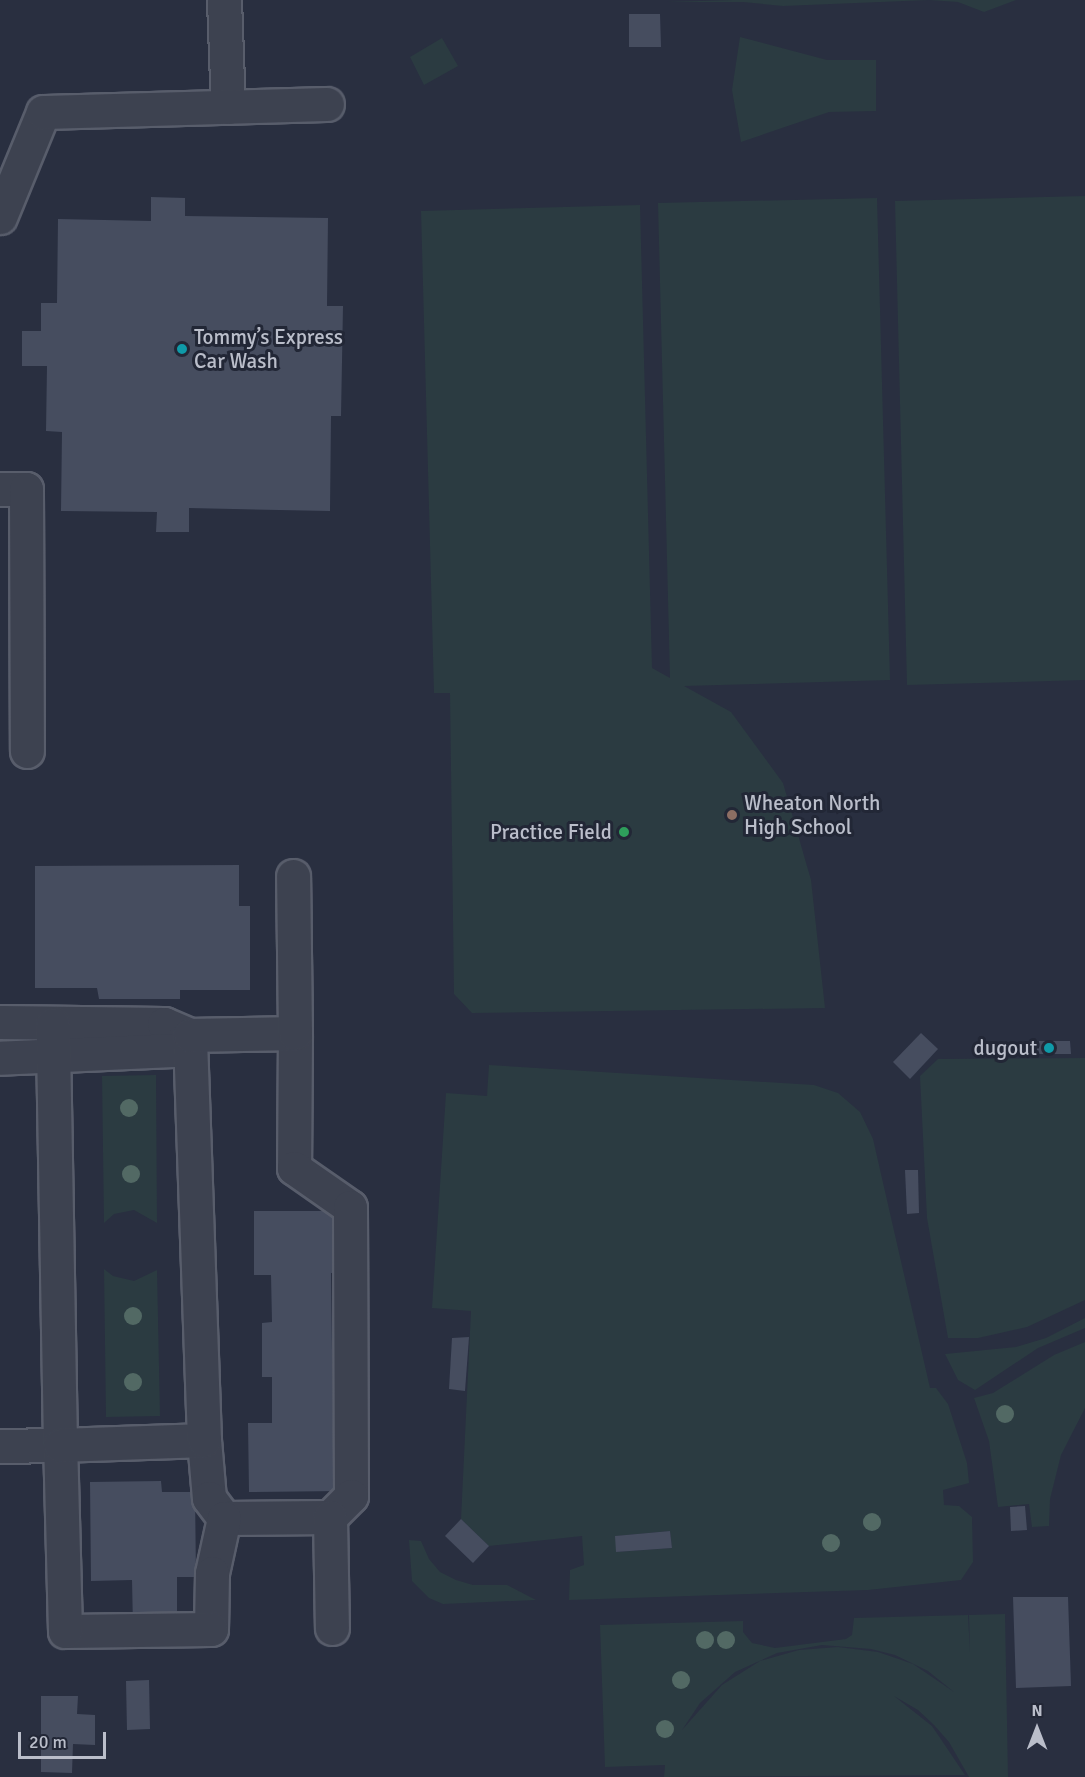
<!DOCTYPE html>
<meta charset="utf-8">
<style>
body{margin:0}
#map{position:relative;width:1085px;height:1777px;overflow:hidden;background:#292f40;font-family:Signika,sans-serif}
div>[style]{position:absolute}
.green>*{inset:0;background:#2b3b41}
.building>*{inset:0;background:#464d5f}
.roads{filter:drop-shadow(2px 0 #585d6b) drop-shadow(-2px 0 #585d6b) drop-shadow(0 2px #585d6b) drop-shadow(0 -2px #585d6b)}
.minor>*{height:33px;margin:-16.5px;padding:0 16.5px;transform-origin:16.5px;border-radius:16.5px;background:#3d4250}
.trees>*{width:18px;height:18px;margin:-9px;border-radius:50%;background:#526964}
.dots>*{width:16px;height:16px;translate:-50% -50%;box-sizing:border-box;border:3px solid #222736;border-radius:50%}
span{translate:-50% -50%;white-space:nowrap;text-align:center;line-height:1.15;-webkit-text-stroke:6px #222736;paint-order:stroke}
.poi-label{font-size:21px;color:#babeca}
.left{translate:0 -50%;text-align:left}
.right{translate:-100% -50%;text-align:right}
.north{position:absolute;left:1007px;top:1699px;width:60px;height:60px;-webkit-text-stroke:4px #222736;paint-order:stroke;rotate:0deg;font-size:16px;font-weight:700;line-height:24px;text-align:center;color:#babeca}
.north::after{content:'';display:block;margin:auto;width:21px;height:27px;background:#babeca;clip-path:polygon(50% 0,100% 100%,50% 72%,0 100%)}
.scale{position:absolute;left:18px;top:1732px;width:88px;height:27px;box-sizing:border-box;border:3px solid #babeca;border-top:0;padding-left:8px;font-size:18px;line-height:21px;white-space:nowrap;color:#babeca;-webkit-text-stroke:4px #222736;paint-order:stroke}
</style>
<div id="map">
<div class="green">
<i style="clip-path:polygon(733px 0,1016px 0,984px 12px,958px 2px,929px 0,783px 6px,743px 2px,666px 2px)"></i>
<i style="clip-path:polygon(740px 37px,827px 60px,876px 60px,876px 111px,829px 112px,741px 142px,732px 90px)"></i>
<i style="clip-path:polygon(442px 38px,458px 66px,424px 85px,410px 57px)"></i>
<i style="clip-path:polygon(1085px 196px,1085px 680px,907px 685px,895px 201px)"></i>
<i style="clip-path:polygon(877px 198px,890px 680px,684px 686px,731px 712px,783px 783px,811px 880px,825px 1008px,472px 1013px,454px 994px,450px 693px,434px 693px,421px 211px,640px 205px,652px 668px,670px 678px,658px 203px)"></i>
<i style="clip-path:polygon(1085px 1058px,1085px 1300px,1027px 1327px,978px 1338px,948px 1338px,927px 1218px,920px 1076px,938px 1059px)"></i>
<i style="clip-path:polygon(evenodd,489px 1065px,814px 1085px,838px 1093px,860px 1112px,873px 1139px,930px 1388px,936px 1388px,948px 1404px,967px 1463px,969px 1483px,943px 1490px,944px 1505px,959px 1506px,972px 1517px,973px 1562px,961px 1580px,868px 1590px,569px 1600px,570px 1570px,584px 1565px,582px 1536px,489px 1546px,461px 1519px,471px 1311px,432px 1308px,446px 1093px,487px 1096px,489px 1065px,670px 1531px,672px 1548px,616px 1552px,616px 1536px,670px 1531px)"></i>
<i style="clip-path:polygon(156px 1075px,157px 1223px,134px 1210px,114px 1214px,104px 1223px,102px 1076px)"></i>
<i style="clip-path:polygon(104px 1269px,113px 1276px,134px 1281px,157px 1270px,160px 1416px,106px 1417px)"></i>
<i style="clip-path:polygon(1085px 1318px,1085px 1328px,1038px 1348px,975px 1390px,958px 1380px,945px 1354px,1016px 1347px,1046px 1338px)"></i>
<i style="clip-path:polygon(1085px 1342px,1085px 1408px,1061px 1455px,1050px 1499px,1049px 1526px,1032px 1527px,1029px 1504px,998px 1507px,989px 1441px,974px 1398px,993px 1393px,1054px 1355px)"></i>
<i style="clip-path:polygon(409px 1540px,421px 1541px,429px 1559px,440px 1572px,456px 1580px,473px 1585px,507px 1585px,536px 1600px,443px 1604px,429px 1598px,412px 1581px)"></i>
<i style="clip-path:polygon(evenodd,1005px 1614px,1008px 1777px,969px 1777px,949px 1742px,934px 1725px,918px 1710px,894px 1696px,932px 1726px,965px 1775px,664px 1777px,665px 1765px,605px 1767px,600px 1625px,743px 1621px,743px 1632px,752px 1643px,775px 1648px,846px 1639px,852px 1635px,854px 1618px,968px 1615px,970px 1653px,969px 1615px,1005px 1614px,822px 1645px,871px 1649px,895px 1655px,928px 1671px,954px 1692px,913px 1664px,878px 1652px,838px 1647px,799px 1650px,760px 1661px,722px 1685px,682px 1730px,700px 1703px,735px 1672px,777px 1653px,822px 1645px)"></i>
</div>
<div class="building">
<i style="clip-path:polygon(629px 14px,660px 14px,661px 47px,629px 47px)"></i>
<i style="clip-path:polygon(151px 197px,185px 198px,185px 216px,328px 218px,327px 306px,343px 306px,341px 416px,331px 416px,330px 511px,189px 508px,189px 532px,156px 532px,157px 512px,61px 511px,62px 432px,46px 431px,47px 366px,22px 366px,22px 331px,41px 331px,41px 303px,57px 303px,58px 219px,151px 221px)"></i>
<i style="clip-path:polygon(239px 865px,239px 906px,250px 906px,250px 990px,180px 990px,180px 999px,99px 999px,97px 988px,35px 988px,35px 866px)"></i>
<i style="clip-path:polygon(921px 1033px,938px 1049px,910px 1079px,893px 1062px)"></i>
<i style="clip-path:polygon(1027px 1041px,1070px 1041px,1071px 1054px,1027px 1054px)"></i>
<i style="clip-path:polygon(905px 1170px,918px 1170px,919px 1213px,907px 1214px)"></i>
<i style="clip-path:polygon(254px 1211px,338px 1211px,339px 1273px,331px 1273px,333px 1429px,341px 1429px,341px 1491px,249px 1492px,248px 1423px,272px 1423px,272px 1377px,262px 1377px,262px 1323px,272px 1322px,271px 1275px,254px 1275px)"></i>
<i style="clip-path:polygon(469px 1337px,465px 1391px,449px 1389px,452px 1338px)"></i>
<i style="clip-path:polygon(161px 1481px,162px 1492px,195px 1492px,196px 1577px,177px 1577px,177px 1627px,133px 1627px,132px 1580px,91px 1581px,90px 1482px)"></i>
<i style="clip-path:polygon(1025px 1506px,1027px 1530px,1011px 1531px,1010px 1507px)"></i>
<i style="clip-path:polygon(461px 1519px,489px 1546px,473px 1563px,445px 1536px)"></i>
<i style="clip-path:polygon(670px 1531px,672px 1548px,616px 1552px,615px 1536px)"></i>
<i style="clip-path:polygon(1013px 1597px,1068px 1597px,1071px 1686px,1016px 1688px)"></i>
<i style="clip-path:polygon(149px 1680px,150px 1729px,127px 1730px,126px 1681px)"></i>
<i style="clip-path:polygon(41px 1696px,78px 1696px,77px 1714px,95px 1715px,95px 1745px,73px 1744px,72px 1773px,41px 1772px)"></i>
</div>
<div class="roads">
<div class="minor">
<i style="left:224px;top:0;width:107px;rotate:87.9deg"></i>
<i style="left:0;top:217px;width:113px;rotate:-67.7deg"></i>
<i style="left:43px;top:112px;width:284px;rotate:-1.6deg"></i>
<i style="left:0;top:489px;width:26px"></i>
<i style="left:26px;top:489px;width:262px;rotate:89.8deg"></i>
<i style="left:0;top:1022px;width:164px;rotate:0.7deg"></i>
<i style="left:164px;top:1024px;width:28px;rotate:23deg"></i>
<i style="left:190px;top:1035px;width:23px;rotate:139deg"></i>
<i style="left:173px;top:1050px;width:173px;rotate:177.4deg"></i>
<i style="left:295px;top:1033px;width:135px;rotate:90.4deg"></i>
<i style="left:294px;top:1168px;width:68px;rotate:34.9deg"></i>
<i style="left:350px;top:1207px;width:289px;rotate:89.8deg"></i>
<i style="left:351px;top:1496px;width:30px;rotate:135deg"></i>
<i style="left:204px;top:1440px;width:58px;rotate:85.1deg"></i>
<i style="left:209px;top:1498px;width:25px;rotate:53deg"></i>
<i style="left:224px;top:1518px;width:106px;rotate:-0.5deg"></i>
<i style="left:330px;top:1517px;width:111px;rotate:89deg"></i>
<i style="left:0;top:1446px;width:60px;rotate:-1deg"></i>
<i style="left:60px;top:1445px;width:421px;rotate:-91deg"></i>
<i style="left:224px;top:1518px;width:56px;rotate:102.3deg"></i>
<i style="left:212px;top:1573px;width:56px;rotate:91deg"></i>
<i style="left:211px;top:1629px;width:146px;rotate:179.2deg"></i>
<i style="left:65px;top:1631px;width:186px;rotate:-91.5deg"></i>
<i style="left:60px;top:1445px;width:144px;rotate:-2deg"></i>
<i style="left:204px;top:1440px;width:405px;rotate:-92deg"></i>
<i style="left:190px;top:1035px;width:105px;rotate:-1.1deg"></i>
<i style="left:295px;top:1033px;width:157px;rotate:-90.7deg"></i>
</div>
</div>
<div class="trees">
<i style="left:129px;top:1108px"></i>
<i style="left:131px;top:1174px"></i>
<i style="left:133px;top:1316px"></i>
<i style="left:133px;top:1382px"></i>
<i style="left:1005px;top:1414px"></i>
<i style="left:872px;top:1522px"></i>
<i style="left:831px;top:1543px"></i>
<i style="left:705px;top:1640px"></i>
<i style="left:726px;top:1640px"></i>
<i style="left:681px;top:1680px"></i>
<i style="left:665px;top:1729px"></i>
</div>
<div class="dots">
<i style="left:182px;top:349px;background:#0f9aa8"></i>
<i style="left:732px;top:815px;background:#8d6e63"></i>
<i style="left:624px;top:832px;background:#2e9e5b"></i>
<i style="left:1049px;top:1048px;background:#0f9aa8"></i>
</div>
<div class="poi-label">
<span class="left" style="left:194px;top:349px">Tommy’s Express<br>Car Wash</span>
<span class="left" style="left:744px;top:815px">Wheaton North<br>High School</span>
<span class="right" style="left:612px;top:832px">Practice Field</span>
<span class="right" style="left:1037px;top:1048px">dugout</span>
</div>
<div class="north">N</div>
<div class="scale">20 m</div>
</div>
